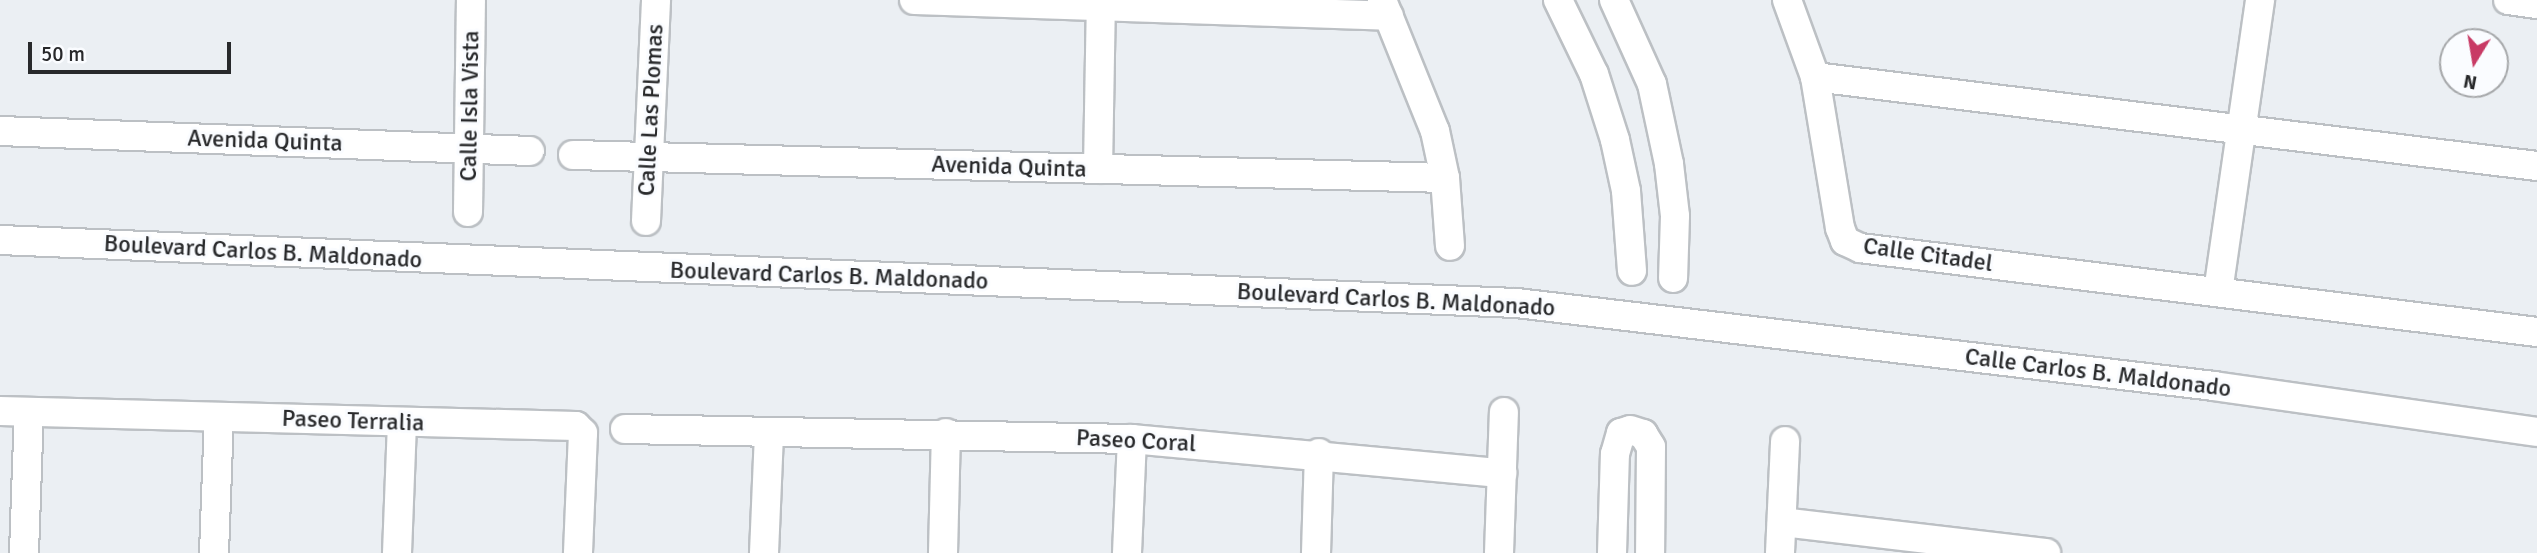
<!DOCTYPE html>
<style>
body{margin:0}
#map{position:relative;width:2537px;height:553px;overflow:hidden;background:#ebeff3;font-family:Signika,sans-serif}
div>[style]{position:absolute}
.roads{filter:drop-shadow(2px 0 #bcc0c4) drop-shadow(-2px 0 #bcc0c4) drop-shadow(0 2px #bcc0c4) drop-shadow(0 -2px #bcc0c4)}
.street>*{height:28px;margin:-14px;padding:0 14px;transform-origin:14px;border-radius:14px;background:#fff}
span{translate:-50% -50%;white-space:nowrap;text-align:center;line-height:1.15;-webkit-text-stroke:6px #fafcff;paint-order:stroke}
.street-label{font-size:24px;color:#28292b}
.north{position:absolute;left:2439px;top:28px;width:70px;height:70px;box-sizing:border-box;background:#fafcff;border:2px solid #a6a8aa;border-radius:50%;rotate:191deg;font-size:19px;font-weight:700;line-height:28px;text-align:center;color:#28292b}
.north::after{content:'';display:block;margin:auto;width:24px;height:32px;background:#c83a65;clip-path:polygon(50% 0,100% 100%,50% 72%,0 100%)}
.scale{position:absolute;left:28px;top:42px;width:203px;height:32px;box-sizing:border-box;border:4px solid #28292b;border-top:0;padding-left:9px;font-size:21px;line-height:24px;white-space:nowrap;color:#28292b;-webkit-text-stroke:5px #fafcff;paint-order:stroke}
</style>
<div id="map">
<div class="roads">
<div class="street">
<i style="left:914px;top:0;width:475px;rotate:1.9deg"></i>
<i style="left:1382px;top:0;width:141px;rotate:68deg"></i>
<i style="left:1435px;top:131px;width:48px;rotate:78deg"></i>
<i style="left:1445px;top:178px;width:68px;rotate:85.8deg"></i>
<i style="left:1558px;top:0;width:82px;rotate:64.1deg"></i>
<i style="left:1594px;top:74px;width:69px;rotate:72.3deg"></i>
<i style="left:1615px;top:140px;width:52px;rotate:77.8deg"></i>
<i style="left:1626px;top:191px;width:80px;rotate:85.7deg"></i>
<i style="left:1614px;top:0;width:92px;rotate:65.7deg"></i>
<i style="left:1652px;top:84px;width:82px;rotate:78deg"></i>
<i style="left:1669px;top:164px;width:52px;rotate:83.4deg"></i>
<i style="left:1675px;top:216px;width:62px;rotate:91.8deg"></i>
<i style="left:1787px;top:0;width:82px;rotate:70deg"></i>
<i style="left:1815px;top:77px;width:153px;rotate:80.6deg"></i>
<i style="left:1840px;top:228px;width:14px;rotate:69deg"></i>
<i style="left:1845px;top:241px;width:17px;rotate:25deg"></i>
<i style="left:1860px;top:248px;width:682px;rotate:7.07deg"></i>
<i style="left:2508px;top:0;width:29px;rotate:8deg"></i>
<i style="left:1815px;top:77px;width:727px;rotate:7.03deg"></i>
<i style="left:0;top:131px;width:530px;rotate:2.16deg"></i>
<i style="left:573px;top:155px;width:872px;rotate:1.51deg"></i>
<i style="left:1098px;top:169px;width:169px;rotate:-89deg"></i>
<i style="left:468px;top:212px;width:212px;rotate:-89.2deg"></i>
<i style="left:646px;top:221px;width:221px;rotate:-87.4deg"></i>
<i style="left:0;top:240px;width:1518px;rotate:2.38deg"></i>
<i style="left:1517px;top:303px;width:702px;rotate:6.79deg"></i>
<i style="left:2214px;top:386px;width:326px;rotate:8.1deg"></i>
<i style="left:2218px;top:292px;width:295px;rotate:-81.8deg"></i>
<i style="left:0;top:411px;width:576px;rotate:1.49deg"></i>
<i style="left:576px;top:426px;width:10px;rotate:45deg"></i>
<i style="left:583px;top:433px;width:120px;rotate:92.4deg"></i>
<i style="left:625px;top:429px;width:507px;rotate:1.13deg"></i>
<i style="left:1132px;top:439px;width:372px;rotate:5.3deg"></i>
<i style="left:1782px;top:522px;width:266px;rotate:6.7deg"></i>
<i style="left:24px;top:553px;width:140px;rotate:-88deg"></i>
<i style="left:214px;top:553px;width:136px;rotate:-87.9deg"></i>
<i style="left:397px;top:553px;width:130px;rotate:-87.8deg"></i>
<i style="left:764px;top:553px;width:120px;rotate:-87.6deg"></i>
<i style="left:943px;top:553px;width:120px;rotate:-88.6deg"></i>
<i style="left:1127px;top:553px;width:114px;rotate:-87.5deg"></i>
<i style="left:1316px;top:553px;width:100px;rotate:-88.3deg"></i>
<i style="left:1499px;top:553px;width:141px;rotate:-88deg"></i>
<i style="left:1612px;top:553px;width:99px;rotate:-88.3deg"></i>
<i style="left:1615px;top:454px;width:22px;rotate:-74deg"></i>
<i style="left:1621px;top:433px;width:9px;rotate:-18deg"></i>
<i style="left:1630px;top:430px;width:14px;rotate:17deg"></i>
<i style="left:1643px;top:434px;width:15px;rotate:58deg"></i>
<i style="left:1651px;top:447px;width:106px;rotate:90.5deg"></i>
<i style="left:1780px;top:553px;width:112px;rotate:-87.4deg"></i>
</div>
</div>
<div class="street-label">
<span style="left:470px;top:106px;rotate:-89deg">Calle Isla Vista</span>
<span style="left:651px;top:110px;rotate:-87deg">Calle Las Plomas</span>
<span style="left:265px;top:141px;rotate:2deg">Avenida Quinta</span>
<span style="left:1009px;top:167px;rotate:2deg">Avenida Quinta</span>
<span style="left:263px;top:252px;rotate:3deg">Boulevard Carlos B. Maldonado</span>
<span style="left:1928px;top:255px;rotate:8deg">Calle Citadel</span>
<span style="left:829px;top:276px;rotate:2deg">Boulevard Carlos B. Maldonado</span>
<span style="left:1396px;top:300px;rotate:3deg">Boulevard Carlos B. Maldonado</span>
<span style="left:2098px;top:373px;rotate:7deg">Calle Carlos B. Maldonado</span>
<span style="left:353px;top:421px;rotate:2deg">Paseo Terralia</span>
<span style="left:1136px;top:441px;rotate:3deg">Paseo Coral</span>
</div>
<div class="north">N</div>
<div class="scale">50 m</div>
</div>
